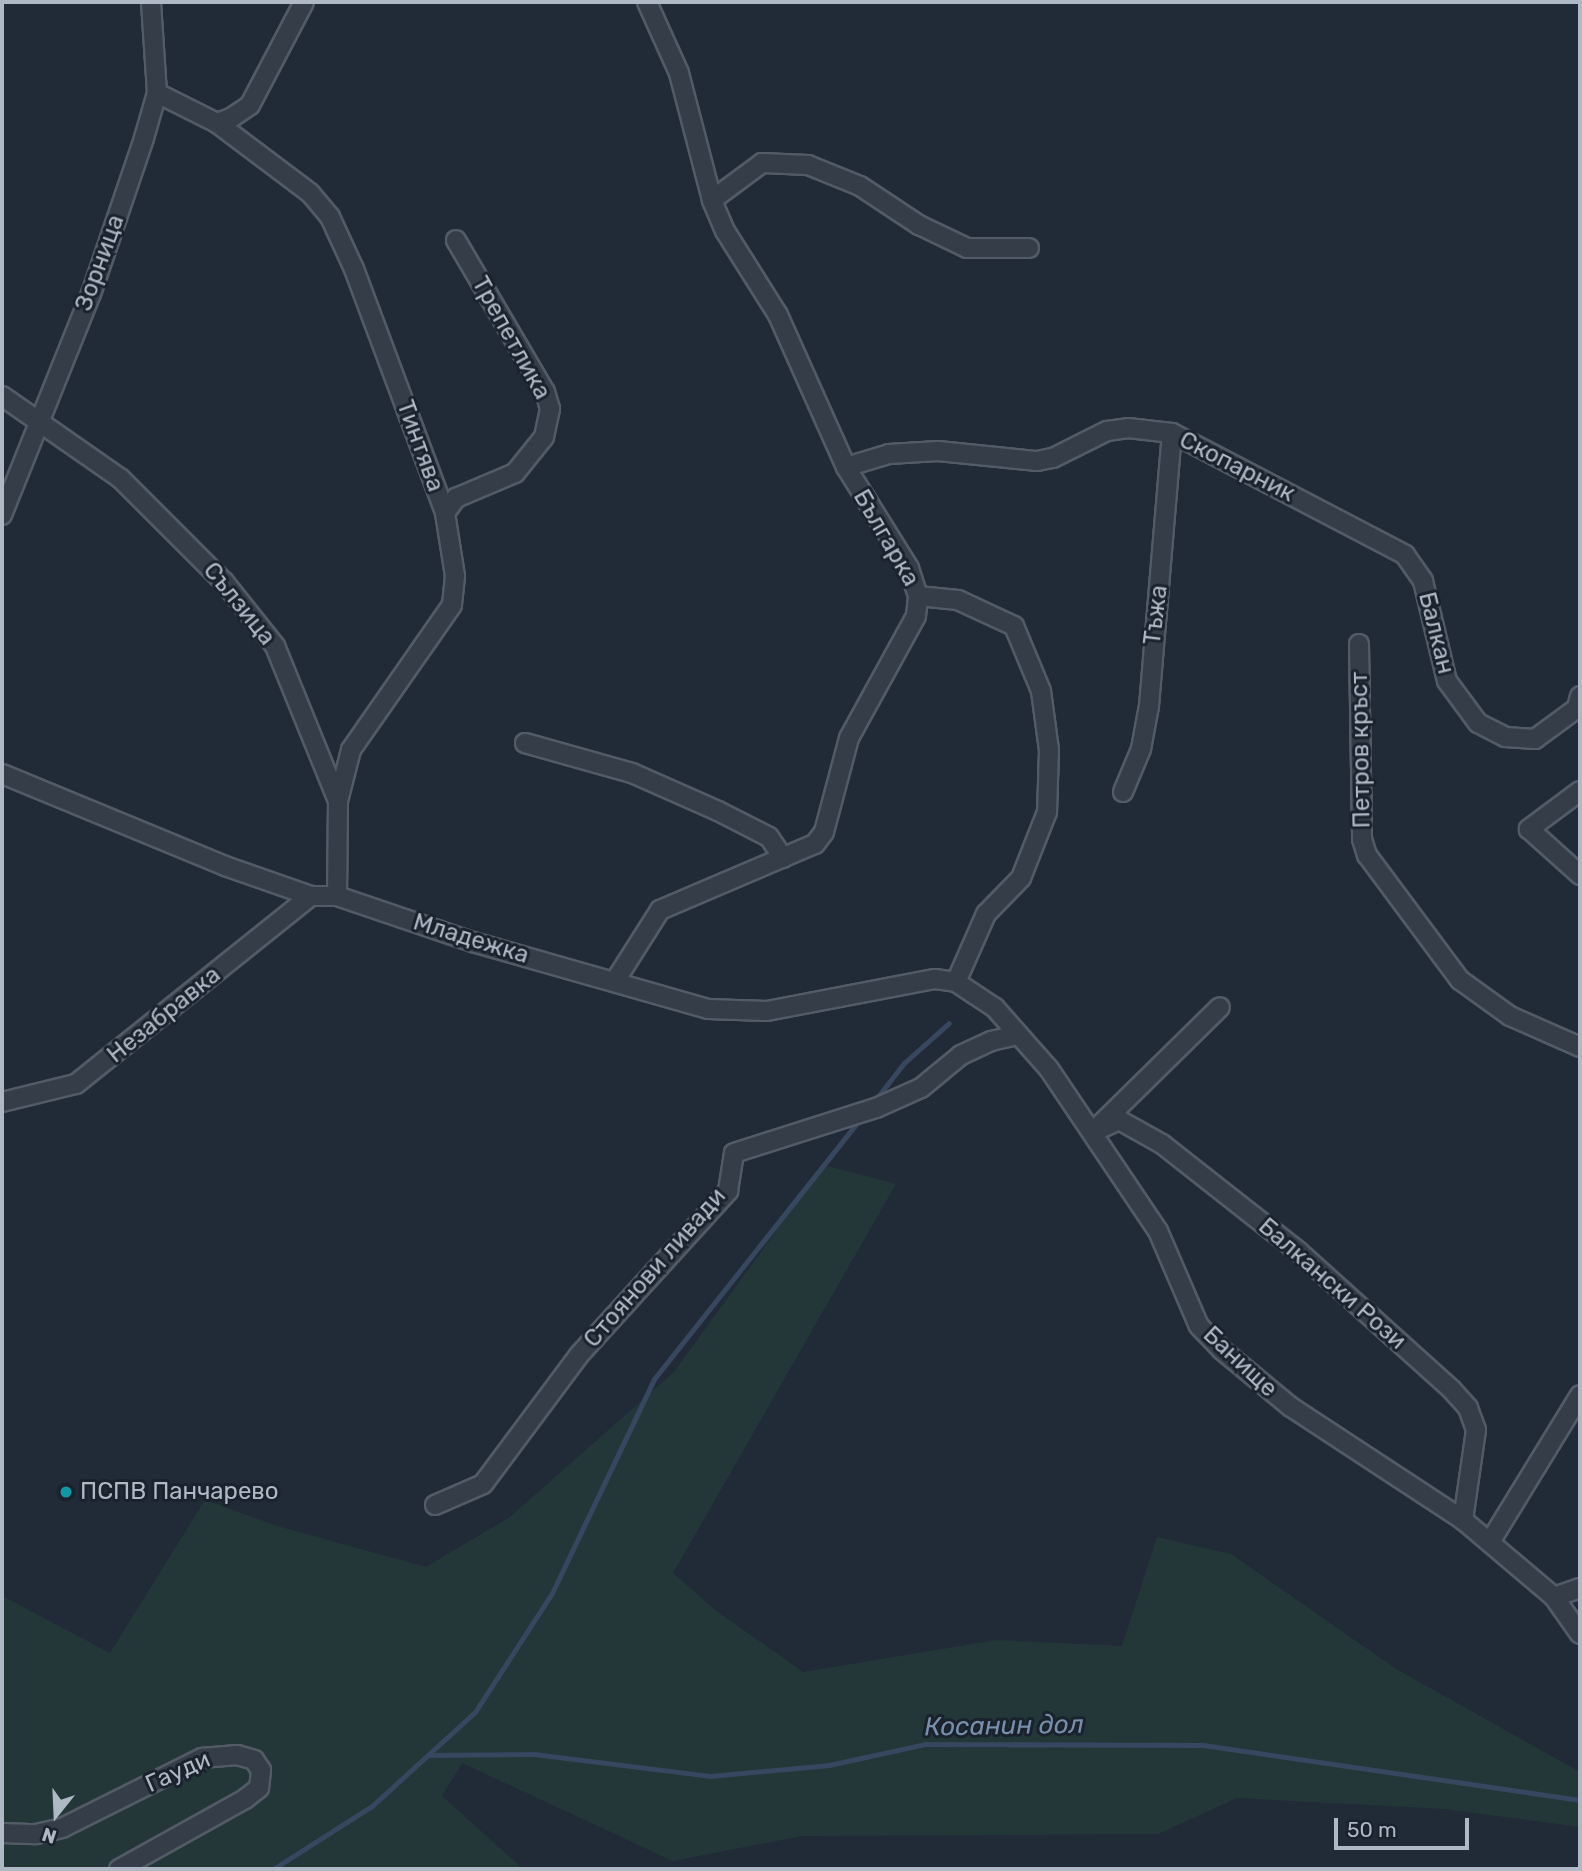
<!DOCTYPE html>
<meta charset="utf-8">
<style>
body{margin:0}
#map{position:relative;width:1582px;height:1871px;overflow:hidden;background:#212b38;font-family:Rubik,sans-serif}
div>[style]{position:absolute}
.green>*{inset:0;background:#233739}
.stream>*{height:5px;margin:-2.5px;padding:0 2.5px;transform-origin:2.5px;border-radius:2.5px;background:#36475f}
.roads{filter:drop-shadow(2px 0 #525b66) drop-shadow(-2px 0 #525b66) drop-shadow(0 2px #525b66) drop-shadow(0 -2px #525b66)}
.street>*{height:18px;margin:-9px;padding:0 9px;transform-origin:9px;border-radius:9px;background:#353d48}
.dots>*{width:19px;height:19px;translate:-50% -50%;box-sizing:border-box;border:4px solid #1a222d;border-radius:50%}
span{translate:-50% -50%;white-space:nowrap;text-align:center;line-height:1.15;-webkit-text-stroke:6px #1a222d;paint-order:stroke}
.street-label{font-size:24px;color:#afb8c5}
.poi-label{font-size:24px;color:#afb8c5}
.left{translate:0 -50%;text-align:left}
.water-label{font-size:26px;color:#788fac;font-style:italic}
.frame{position:absolute;inset:0;border:4px solid #afb8c5;pointer-events:none}
.north{position:absolute;left:21px;top:1780px;width:70px;height:70px;-webkit-text-stroke:5px #1a222d;paint-order:stroke;rotate:198deg;font-size:19px;font-weight:700;line-height:28px;text-align:center;color:#afb8c5}
.north::after{content:'';display:block;margin:auto;width:24px;height:32px;background:#afb8c5;clip-path:polygon(50% 0,100% 100%,50% 72%,0 100%)}
.scale{position:absolute;left:1334px;top:1818px;width:135px;height:32px;box-sizing:border-box;border:4px solid #afb8c5;border-top:0;padding-left:9px;font-size:21px;line-height:24px;white-space:nowrap;color:#afb8c5;-webkit-text-stroke:5px #1a222d;paint-order:stroke}
</style>
<div id="map">
<div class="green">
<i style="clip-path:polygon(824px 1165px,896px 1184px,673px 1573px,715px 1610px,803px 1672px,997px 1640px,1122px 1646px,1157px 1537px,1231px 1554px,1396px 1669px,1580px 1772px,1580px 1827px,1445px 1809px,1237px 1798px,1158px 1834px,802px 1836px,673px 1861px,462px 1763px,442px 1796px,523px 1869px,2px 1869px,2px 1596px,110px 1653px,205px 1500px,277px 1526px,426px 1567px,510px 1517px,674px 1372px)"></i>
</div>
<div class="stream">
<i style="left:872px;top:1104px;width:52px;rotate:-52deg"></i>
<i style="left:904px;top:1063px;width:60px;rotate:-41.6deg"></i>
<i style="left:428px;top:1755px;width:106px;rotate:-0.5deg"></i>
<i style="left:534px;top:1754px;width:177px;rotate:7.1deg"></i>
<i style="left:710px;top:1776px;width:120px;rotate:-5.3deg"></i>
<i style="left:829px;top:1765px;width:98px;rotate:-12.3deg"></i>
<i style="left:925px;top:1744px;width:278px;rotate:0.2deg"></i>
<i style="left:1203px;top:1745px;width:381px;rotate:8.3deg"></i>
<i style="left:273px;top:1869px;width:117px;rotate:-32.5deg"></i>
<i style="left:372px;top:1806px;width:139px;rotate:-42.4deg"></i>
<i style="left:475px;top:1712px;width:142px;rotate:-57.1deg"></i>
<i style="left:552px;top:1593px;width:237px;rotate:-64.5deg"></i>
<i style="left:654px;top:1379px;width:330px;rotate:-51.6deg"></i>
</div>
<div class="roads">
<div class="street">
<i style="left:157px;top:93px;width:67px;rotate:26.6deg"></i>
<i style="left:217px;top:123px;width:15px;rotate:-20deg"></i>
<i style="left:231px;top:118px;width:23px;rotate:-34deg"></i>
<i style="left:250px;top:105px;width:116px;rotate:-62.3deg"></i>
<i style="left:217px;top:123px;width:116px;rotate:37deg"></i>
<i style="left:310px;top:193px;width:31px;rotate:50deg"></i>
<i style="left:330px;top:217px;width:57px;rotate:65.2deg"></i>
<i style="left:354px;top:269px;width:260px;rotate:69.5deg"></i>
<i style="left:445px;top:513px;width:64px;rotate:81deg"></i>
<i style="left:455px;top:576px;width:29px;rotate:96deg"></i>
<i style="left:452px;top:605px;width:177px;rotate:124.9deg"></i>
<i style="left:351px;top:750px;width:53px;rotate:104.3deg"></i>
<i style="left:712px;top:200px;width:62px;rotate:-36.5deg"></i>
<i style="left:762px;top:163px;width:46px;rotate:2.5deg"></i>
<i style="left:808px;top:165px;width:56px;rotate:22deg"></i>
<i style="left:860px;top:186px;width:71px;rotate:33.5deg"></i>
<i style="left:919px;top:225px;width:53px;rotate:25.6deg"></i>
<i style="left:967px;top:248px;width:62px"></i>
<i style="left:2px;top:396px;width:145px;rotate:34.9deg"></i>
<i style="left:121px;top:479px;width:146px;rotate:45deg"></i>
<i style="left:224px;top:582px;width:82px;rotate:51.4deg"></i>
<i style="left:275px;top:646px;width:167px;rotate:67.9deg"></i>
<i style="left:338px;top:801px;width:95px;rotate:90.6deg"></i>
<i style="left:846px;top:467px;width:45px;rotate:-16.8deg"></i>
<i style="left:889px;top:454px;width:49px;rotate:-3.5deg"></i>
<i style="left:938px;top:451px;width:100px;rotate:5.8deg"></i>
<i style="left:1037px;top:461px;width:16px;rotate:-11deg"></i>
<i style="left:1053px;top:458px;width:60px;rotate:-26.6deg"></i>
<i style="left:1107px;top:431px;width:21px;rotate:-8deg"></i>
<i style="left:1128px;top:428px;width:44px;rotate:6.5deg"></i>
<i style="left:1172px;top:433px;width:263px;rotate:27.6deg"></i>
<i style="left:1405px;top:555px;width:32px;rotate:55deg"></i>
<i style="left:1423px;top:581px;width:103px;rotate:76.5deg"></i>
<i style="left:1447px;top:681px;width:52px;rotate:53.6deg"></i>
<i style="left:1478px;top:723px;width:30px;rotate:27deg"></i>
<i style="left:1505px;top:737px;width:30px;rotate:4deg"></i>
<i style="left:1535px;top:739px;width:52px;rotate:-36.4deg"></i>
<i style="left:1577px;top:708px;width:12px;rotate:-76deg"></i>
<i style="left:445px;top:513px;width:19px;rotate:-54deg"></i>
<i style="left:456px;top:498px;width:64px;rotate:-23deg"></i>
<i style="left:515px;top:473px;width:46px;rotate:-51.1deg"></i>
<i style="left:544px;top:437px;width:29px;rotate:-78deg"></i>
<i style="left:550px;top:409px;width:18px;rotate:-106deg"></i>
<i style="left:545px;top:392px;width:176px;rotate:-120.4deg"></i>
<i style="left:2px;top:515px;width:238px;rotate:-68.1deg"></i>
<i style="left:91px;top:294px;width:165px;rotate:-71.2deg"></i>
<i style="left:144px;top:138px;width:47px;rotate:-73.9deg"></i>
<i style="left:157px;top:93px;width:91px;rotate:-93.8deg"></i>
<i style="left:918px;top:596px;width:40px;rotate:5.7deg"></i>
<i style="left:958px;top:600px;width:62px;rotate:24.9deg"></i>
<i style="left:1014px;top:626px;width:70px;rotate:67.4deg"></i>
<i style="left:1041px;top:691px;width:60px;rotate:82.3deg"></i>
<i style="left:1049px;top:750px;width:62px;rotate:91.8deg"></i>
<i style="left:1047px;top:812px;width:71px;rotate:111.5deg"></i>
<i style="left:1021px;top:878px;width:50px;rotate:134.2deg"></i>
<i style="left:986px;top:914px;width:74px;rotate:113.8deg"></i>
<i style="left:1359px;top:644px;width:195px;rotate:89.1deg"></i>
<i style="left:1362px;top:839px;width:17px;rotate:73deg"></i>
<i style="left:1367px;top:855px;width:156px;rotate:53.4deg"></i>
<i style="left:1460px;top:980px;width:62px;rotate:35.8deg"></i>
<i style="left:1510px;top:1016px;width:77px;rotate:23.9deg"></i>
<i style="left:525px;top:743px;width:111px;rotate:15.7deg"></i>
<i style="left:632px;top:773px;width:94px;rotate:23.8deg"></i>
<i style="left:718px;top:811px;width:57px;rotate:27deg"></i>
<i style="left:769px;top:837px;width:25px;rotate:56deg"></i>
<i style="left:2px;top:774px;width:241px;rotate:22.4deg"></i>
<i style="left:225px;top:866px;width:91px;rotate:19.2deg"></i>
<i style="left:311px;top:896px;width:26px"></i>
<i style="left:337px;top:896px;width:144px;rotate:18.7deg"></i>
<i style="left:473px;top:942px;width:244px;rotate:15.9deg"></i>
<i style="left:708px;top:1009px;width:59px;rotate:1.9deg"></i>
<i style="left:767px;top:1011px;width:171px;rotate:-10.8deg"></i>
<i style="left:935px;top:979px;width:21px;rotate:8deg"></i>
<i style="left:956px;top:982px;width:47px;rotate:33.7deg"></i>
<i style="left:995px;top:1008px;width:81px;rotate:48.5deg"></i>
<i style="left:1049px;top:1069px;width:195px;rotate:56.1deg"></i>
<i style="left:1158px;top:1231px;width:103px;rotate:66.7deg"></i>
<i style="left:1199px;top:1326px;width:33px;rotate:46deg"></i>
<i style="left:1222px;top:1350px;width:89px;rotate:39.6deg"></i>
<i style="left:1291px;top:1407px;width:206px;rotate:33.3deg"></i>
<i style="left:1463px;top:1520px;width:119px;rotate:40.2deg"></i>
<i style="left:1554px;top:1597px;width:45px;rotate:54.9deg"></i>
<i style="left:1580px;top:791px;width:64px;rotate:143.3deg"></i>
<i style="left:1529px;top:829px;width:69px;rotate:42deg"></i>
<i style="left:1123px;top:792px;width:47px;rotate:-67.3deg"></i>
<i style="left:1141px;top:749px;width:44px;rotate:-79.5deg"></i>
<i style="left:1149px;top:706px;width:274px;rotate:-85.2deg"></i>
<i style="left:615px;top:981px;width:84px;rotate:-57.6deg"></i>
<i style="left:660px;top:910px;width:168px;rotate:-23.1deg"></i>
<i style="left:815px;top:844px;width:15px;rotate:-53deg"></i>
<i style="left:824px;top:832px;width:97px;rotate:-75.1deg"></i>
<i style="left:849px;top:738px;width:139px;rotate:-61.2deg"></i>
<i style="left:916px;top:616px;width:20px;rotate:-84deg"></i>
<i style="left:918px;top:596px;width:29px;rotate:-108deg"></i>
<i style="left:909px;top:568px;width:119px;rotate:-122deg"></i>
<i style="left:846px;top:467px;width:167px;rotate:-114.1deg"></i>
<i style="left:778px;top:315px;width:99px;rotate:-122.2deg"></i>
<i style="left:725px;top:231px;width:34px;rotate:-113deg"></i>
<i style="left:712px;top:200px;width:131px;rotate:-104.6deg"></i>
<i style="left:679px;top:73px;width:78px;rotate:-114.3deg"></i>
<i style="left:2px;top:1102px;width:76px;rotate:-13.7deg"></i>
<i style="left:76px;top:1084px;width:301px;rotate:-38.7deg"></i>
<i style="left:1100px;top:1125px;width:168px;rotate:-44.5deg"></i>
<i style="left:1093px;top:1132px;width:29px;rotate:-25deg"></i>
<i style="left:1119px;top:1120px;width:49px;rotate:29.2deg"></i>
<i style="left:1162px;top:1144px;width:174px;rotate:38.2deg"></i>
<i style="left:1299px;top:1252px;width:206px;rotate:42deg"></i>
<i style="left:1452px;top:1390px;width:24px;rotate:48deg"></i>
<i style="left:1468px;top:1408px;width:23px;rotate:70deg"></i>
<i style="left:1476px;top:1430px;width:91px;rotate:98.2deg"></i>
<i style="left:435px;top:1505px;width:52px;rotate:-23.6deg"></i>
<i style="left:483px;top:1484px;width:161px;rotate:-53.3deg"></i>
<i style="left:579px;top:1355px;width:222px;rotate:-47.7deg"></i>
<i style="left:728px;top:1191px;width:38px;rotate:-81deg"></i>
<i style="left:734px;top:1153px;width:149px;rotate:-17.6deg"></i>
<i style="left:876px;top:1108px;width:49px;rotate:-24deg"></i>
<i style="left:921px;top:1088px;width:52px;rotate:-39.5deg"></i>
<i style="left:961px;top:1055px;width:33px;rotate:-25deg"></i>
<i style="left:991px;top:1041px;width:28px;rotate:-13deg"></i>
<i style="left:1490px;top:1542px;width:172px;rotate:-58.5deg"></i>
<i style="left:1554px;top:1597px;width:28px;rotate:-19deg"></i>
<i style="left:2px;top:1833px;width:34px;rotate:2deg"></i>
<i style="left:36px;top:1834px;width:27px;rotate:-13deg"></i>
<i style="left:62px;top:1828px;width:157px;rotate:-26.6deg"></i>
<i style="left:202px;top:1758px;width:35px;rotate:-5deg"></i>
<i style="left:237px;top:1755px;width:18px;rotate:16deg"></i>
<i style="left:254px;top:1760px;width:12px;rotate:55deg"></i>
<i style="left:261px;top:1770px;width:18px;rotate:96deg"></i>
<i style="left:259px;top:1788px;width:18px;rotate:142deg"></i>
<i style="left:245px;top:1799px;width:144px;rotate:150.9deg"></i>
</div>
</div>
<div class="dots">
<i style="left:66px;top:1492px;background:#0f9aa8"></i>
</div>
<div class="street-label">
<span style="left:100px;top:263px;rotate:-70deg">Зорница</span>
<span style="left:511px;top:338px;rotate:61deg">Трепетлика</span>
<span style="left:420px;top:446px;rotate:70deg">Тинтява</span>
<span style="left:1237px;top:467px;rotate:27deg">Скопарник</span>
<span style="left:886px;top:538px;rotate:60deg">Българка</span>
<span style="left:239px;top:604px;rotate:51deg">Сълзица</span>
<span style="left:1156px;top:615px;rotate:-83deg">Тъжа</span>
<span style="left:1436px;top:633px;rotate:76deg">Балкан</span>
<span style="left:1361px;top:750px;rotate:-91deg">Петров кръст</span>
<span style="left:471px;top:939px;rotate:17deg">Младежка</span>
<span style="left:164px;top:1015px;rotate:-39deg">Незабравка</span>
<span style="left:655px;top:1268px;rotate:-49deg">Стоянови ливади</span>
<span style="left:1332px;top:1284px;rotate:41deg">Балкански Рози</span>
<span style="left:1240px;top:1362px;rotate:43deg">Банище</span>
<span style="left:178px;top:1772px;rotate:-24deg">Гауди</span>
</div>
<div class="poi-label">
<span class="left" style="left:80px;top:1492px">ПСПВ Панчарево</span>
</div>
<div class="water-label">
<span style="left:1004px;top:1726px;rotate:-1deg">Косанин дол</span>
</div>
<div class="frame"></div>
<div class="north">N</div>
<div class="scale">50 m</div>
</div>
